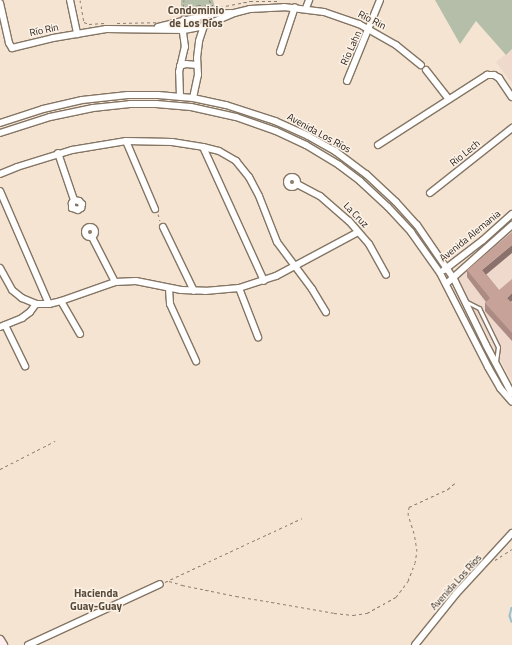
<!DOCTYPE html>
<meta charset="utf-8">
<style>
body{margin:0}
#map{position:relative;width:512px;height:645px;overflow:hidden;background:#f5e4d2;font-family:"Titillium Web",sans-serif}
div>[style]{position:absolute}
.education>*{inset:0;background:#efd8cc}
.green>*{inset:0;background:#b5bea9}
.stream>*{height:1.5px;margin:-0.75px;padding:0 0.75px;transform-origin:0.75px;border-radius:0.75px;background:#98c1cd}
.path>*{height:1px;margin-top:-0.5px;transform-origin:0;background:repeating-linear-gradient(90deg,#8b7f73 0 3px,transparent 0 6px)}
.roads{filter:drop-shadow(1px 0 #847564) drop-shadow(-1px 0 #847564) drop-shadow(0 1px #847564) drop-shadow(0 -1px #847564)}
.lane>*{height:3px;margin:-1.5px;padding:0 1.5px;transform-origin:1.5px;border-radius:1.5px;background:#fff}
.street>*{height:6px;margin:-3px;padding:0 3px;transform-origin:3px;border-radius:3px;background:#fff}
.street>.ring{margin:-3px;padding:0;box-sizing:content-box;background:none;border:6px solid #fff;border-radius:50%}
.secondary>*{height:8px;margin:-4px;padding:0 4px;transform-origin:4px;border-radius:4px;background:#feeeed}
.wall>*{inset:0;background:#ab8b84}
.shaded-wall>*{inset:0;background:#8b716b}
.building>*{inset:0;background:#c7a299}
span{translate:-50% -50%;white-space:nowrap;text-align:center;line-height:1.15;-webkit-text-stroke:3px #fdf2e7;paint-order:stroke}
.street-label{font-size:10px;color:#231d16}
.neighbourhood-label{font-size:11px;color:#584a3a;font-weight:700}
</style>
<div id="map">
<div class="education">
<i style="clip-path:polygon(512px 49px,512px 83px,496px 62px)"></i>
<i style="clip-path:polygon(512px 228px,512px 382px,457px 277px)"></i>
</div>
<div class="green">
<i style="clip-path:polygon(181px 0,213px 0,216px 12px,181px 19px)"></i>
<i style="clip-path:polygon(435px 0,512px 0,512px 49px,506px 55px,476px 21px,460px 44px)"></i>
</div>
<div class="stream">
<i style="left:512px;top:608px;width:8px;rotate:104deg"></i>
<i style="left:510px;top:616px;width:6px;rotate:72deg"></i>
</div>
<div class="path">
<i style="left:80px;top:0;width:22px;rotate:80deg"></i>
<i style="left:84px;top:22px;width:5px;rotate:22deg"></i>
<i style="left:89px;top:24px;width:15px;rotate:-4deg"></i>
<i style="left:209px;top:0;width:7px;rotate:56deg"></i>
<i style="left:183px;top:13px;width:13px;rotate:-86deg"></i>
<i style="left:186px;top:13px;width:14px;rotate:-34deg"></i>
<i style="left:198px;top:5px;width:22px;rotate:5deg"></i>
<i style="left:220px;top:7px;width:31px;rotate:-11deg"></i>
<i style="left:250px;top:1px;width:27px"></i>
<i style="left:117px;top:23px;width:39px;rotate:-1deg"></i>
<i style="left:158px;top:214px;width:7px;rotate:74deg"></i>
<i style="left:0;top:469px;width:62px;rotate:-27deg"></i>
<i style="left:495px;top:560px;width:20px;rotate:-33deg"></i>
<i style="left:169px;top:581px;width:14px;rotate:17deg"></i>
<i style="left:182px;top:585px;width:55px;rotate:11.5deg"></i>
<i style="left:236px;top:596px;width:99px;rotate:9.8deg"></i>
<i style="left:334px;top:613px;width:19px;rotate:6deg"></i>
<i style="left:353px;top:615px;width:14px;rotate:-8deg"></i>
<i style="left:367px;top:613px;width:33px;rotate:-29deg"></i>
<i style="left:396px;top:597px;width:20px;rotate:-53deg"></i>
<i style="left:408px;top:581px;width:19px;rotate:-69deg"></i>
<i style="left:415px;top:563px;width:12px;rotate:-81deg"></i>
<i style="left:417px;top:551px;width:18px;rotate:-99deg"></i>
<i style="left:414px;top:533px;width:19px;rotate:-108deg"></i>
<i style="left:408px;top:515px;width:8px;rotate:-83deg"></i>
<i style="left:409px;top:507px;width:43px;rotate:-24.8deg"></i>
<i style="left:448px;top:489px;width:9px;rotate:-41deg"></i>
<i style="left:165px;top:582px;width:151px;rotate:-25deg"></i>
</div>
<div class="roads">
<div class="lane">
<i style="left:465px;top:301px;width:16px;rotate:27deg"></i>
<i style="left:479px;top:308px;width:43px;rotate:64deg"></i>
<i style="left:498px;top:347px;width:15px;rotate:98deg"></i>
</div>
<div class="street">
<i style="left:70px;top:0;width:35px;rotate:78deg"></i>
<i style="left:0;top:3px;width:41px;rotate:77.3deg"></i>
<i style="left:9px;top:43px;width:6px;rotate:59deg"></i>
<i style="left:12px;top:48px;width:42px;rotate:-13.7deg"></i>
<i style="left:53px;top:38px;width:54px;rotate:-9.6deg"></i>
<i style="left:106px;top:29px;width:78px;rotate:0.7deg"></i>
<i style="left:184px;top:30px;width:20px;rotate:-11deg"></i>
<i style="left:204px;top:26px;width:33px;rotate:-23deg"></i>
<i style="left:234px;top:13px;width:16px;rotate:-14deg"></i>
<i style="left:250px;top:9px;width:34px;rotate:-3deg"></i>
<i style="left:284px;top:7px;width:40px;rotate:7.1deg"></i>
<i style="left:324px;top:12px;width:37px;rotate:19deg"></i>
<i style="left:359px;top:24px;width:43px;rotate:29.6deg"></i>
<i style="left:396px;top:45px;width:32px;rotate:39deg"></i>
<i style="left:306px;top:8px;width:9px;rotate:-69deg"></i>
<i style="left:158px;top:27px;width:55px;rotate:-13.8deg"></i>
<i style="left:211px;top:14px;width:20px;rotate:-3deg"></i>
<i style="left:280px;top:52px;width:47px;rotate:-71.6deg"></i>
<i style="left:180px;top:66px;width:6px;rotate:-18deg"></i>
<i style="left:186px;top:64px;width:11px;rotate:5deg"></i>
<i style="left:426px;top:70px;width:37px;rotate:52deg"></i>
<i style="left:347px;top:81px;width:87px;rotate:-67.8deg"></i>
<i style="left:180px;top:96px;width:24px;rotate:-92deg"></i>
<i style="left:179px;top:72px;width:26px;rotate:-77deg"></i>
<i style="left:185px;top:47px;width:21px;rotate:-98deg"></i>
<i style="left:182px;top:26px;width:7px;rotate:-74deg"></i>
<i style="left:193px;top:98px;width:24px;rotate:-78deg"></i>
<i style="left:198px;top:75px;width:17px;rotate:-93deg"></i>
<i style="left:197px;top:58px;width:17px;rotate:-83deg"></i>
<i style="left:199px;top:41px;width:20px;rotate:-72deg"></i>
<i style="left:205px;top:22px;width:7px;rotate:-98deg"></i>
<i style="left:0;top:123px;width:45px;rotate:-18deg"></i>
<i style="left:43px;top:109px;width:40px;rotate:-13deg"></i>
<i style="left:82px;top:100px;width:46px;rotate:-6.2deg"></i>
<i style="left:128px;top:95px;width:30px"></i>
<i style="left:158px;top:95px;width:35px;rotate:5deg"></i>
<i style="left:193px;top:98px;width:34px;rotate:12deg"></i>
<i style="left:226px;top:105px;width:52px;rotate:18.1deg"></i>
<i style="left:275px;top:121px;width:36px;rotate:24deg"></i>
<i style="left:308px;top:136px;width:31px;rotate:29deg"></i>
<i style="left:335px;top:151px;width:39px;rotate:37deg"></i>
<i style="left:366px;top:174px;width:41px;rotate:43deg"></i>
<i style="left:396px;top:202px;width:31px;rotate:48deg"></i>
<i style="left:417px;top:225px;width:65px;rotate:55.6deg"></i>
<i style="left:454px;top:279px;width:73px;rotate:64.1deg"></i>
<i style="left:486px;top:345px;width:55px;rotate:62deg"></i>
<i style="left:0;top:133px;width:52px;rotate:-17.7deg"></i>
<i style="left:50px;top:117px;width:44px;rotate:-11.8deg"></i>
<i style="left:93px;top:108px;width:37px;rotate:-6deg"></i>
<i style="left:130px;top:104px;width:26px"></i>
<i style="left:156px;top:104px;width:35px;rotate:5deg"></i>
<i style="left:191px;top:107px;width:46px;rotate:12.5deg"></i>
<i style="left:236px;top:117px;width:42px;rotate:19.3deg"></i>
<i style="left:276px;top:131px;width:33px;rotate:25deg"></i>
<i style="left:306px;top:145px;width:39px;rotate:31deg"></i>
<i style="left:339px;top:165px;width:26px;rotate:37deg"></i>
<i style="left:360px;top:181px;width:38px;rotate:43deg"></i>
<i style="left:388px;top:207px;width:34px;rotate:47deg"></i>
<i style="left:411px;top:232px;width:50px;rotate:54.7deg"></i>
<i style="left:440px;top:273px;width:106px;rotate:62.9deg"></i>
<i style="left:488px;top:367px;width:24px;rotate:60deg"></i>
<i style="left:500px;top:388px;width:18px;rotate:49deg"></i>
<i style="left:126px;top:141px;width:74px;rotate:66.9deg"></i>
<i style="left:378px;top:145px;width:130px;rotate:-32.7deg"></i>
<i style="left:487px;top:75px;width:7px"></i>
<i style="left:494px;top:75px;width:6px;rotate:31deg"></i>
<i style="left:499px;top:78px;width:23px;rotate:56deg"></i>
<i style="left:203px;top:147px;width:147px;rotate:65.5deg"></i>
<i style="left:58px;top:153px;width:50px;rotate:71.2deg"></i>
<i style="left:74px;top:200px;width:4px;rotate:124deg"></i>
<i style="left:72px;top:203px;width:5px;rotate:90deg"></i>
<i style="left:72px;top:208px;width:6px;rotate:18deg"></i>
<i style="left:78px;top:210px;width:4px;rotate:-34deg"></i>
<i style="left:81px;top:208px;width:4px;rotate:-76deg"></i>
<i style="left:82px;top:204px;width:4px;rotate:-135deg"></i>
<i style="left:79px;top:201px;width:5px;rotate:-169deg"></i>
<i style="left:0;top:174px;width:18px;rotate:-22deg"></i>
<i style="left:17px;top:167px;width:58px;rotate:-17.2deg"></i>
<i style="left:72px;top:150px;width:55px;rotate:-9.5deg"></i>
<i style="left:126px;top:141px;width:46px;rotate:1.2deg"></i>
<i style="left:172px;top:142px;width:31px;rotate:9deg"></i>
<i style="left:203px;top:147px;width:16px;rotate:14deg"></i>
<i style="left:219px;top:151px;width:20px;rotate:30deg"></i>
<i style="left:236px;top:161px;width:21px;rotate:51deg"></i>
<i style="left:249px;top:177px;width:21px;rotate:62deg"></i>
<i style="left:259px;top:196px;width:49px;rotate:68.6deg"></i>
<i style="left:277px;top:242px;width:59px;rotate:53.3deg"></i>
<i style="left:312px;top:289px;width:27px;rotate:59deg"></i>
<i class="ring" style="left:287px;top:177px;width:4px;height:4px"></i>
<i style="left:297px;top:184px;width:26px;rotate:28deg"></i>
<i style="left:320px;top:196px;width:38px;rotate:41deg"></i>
<i style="left:349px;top:221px;width:30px;rotate:49deg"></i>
<i style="left:369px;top:244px;width:35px;rotate:61deg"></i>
<i style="left:0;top:191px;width:123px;rotate:66.6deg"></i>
<i style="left:430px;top:193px;width:105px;rotate:-38.4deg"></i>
<i class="ring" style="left:85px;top:227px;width:4px;height:4px"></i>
<i style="left:163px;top:227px;width:71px;rotate:64.2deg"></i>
<i style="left:0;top:268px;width:25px;rotate:61deg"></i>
<i style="left:12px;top:290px;width:13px;rotate:39deg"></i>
<i style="left:22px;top:298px;width:15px;rotate:23deg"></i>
<i style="left:36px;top:304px;width:13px"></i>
<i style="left:49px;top:304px;width:12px;rotate:-14deg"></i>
<i style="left:61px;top:301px;width:57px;rotate:-19.4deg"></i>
<i style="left:115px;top:282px;width:51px;rotate:-117.1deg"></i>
<i style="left:444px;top:270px;width:49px;rotate:-37.6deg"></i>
<i style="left:483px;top:240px;width:39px;rotate:-42deg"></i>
<i style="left:115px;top:282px;width:21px;rotate:-3deg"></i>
<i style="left:136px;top:281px;width:46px;rotate:11.3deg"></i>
<i style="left:181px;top:290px;width:24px;rotate:2deg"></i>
<i style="left:205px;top:291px;width:34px;rotate:-5deg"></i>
<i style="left:239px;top:288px;width:39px;rotate:-18deg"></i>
<i style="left:276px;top:276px;width:93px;rotate:-28.2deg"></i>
<i style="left:446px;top:284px;width:89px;rotate:-41.8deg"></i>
<i style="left:239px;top:288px;width:53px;rotate:68.8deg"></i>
<i style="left:169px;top:289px;width:15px;rotate:86deg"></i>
<i style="left:170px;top:304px;width:63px;rotate:65.5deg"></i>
<i style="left:61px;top:301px;width:38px;rotate:60deg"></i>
<i style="left:5px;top:325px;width:46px;rotate:64deg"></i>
<i style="left:0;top:327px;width:24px;rotate:-22deg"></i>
<i style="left:22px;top:318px;width:10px;rotate:-37deg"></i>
<i style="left:30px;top:312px;width:10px;rotate:-53deg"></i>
<i style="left:28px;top:645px;width:145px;rotate:-24.8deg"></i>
<i style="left:415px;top:645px;width:65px;rotate:-51.2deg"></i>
<i style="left:456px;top:594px;width:83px;rotate:-47.4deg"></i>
</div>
<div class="secondary">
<i style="left:0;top:640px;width:6px;rotate:59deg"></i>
</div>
</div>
<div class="wall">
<i style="clip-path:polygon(467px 270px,486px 274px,499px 290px,512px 303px,512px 341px,485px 311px,485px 303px,486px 302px,467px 277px)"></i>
</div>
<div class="shaded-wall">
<i style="clip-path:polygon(512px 245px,512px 253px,482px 278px,482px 270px)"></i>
<i style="clip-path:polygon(512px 293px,512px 301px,507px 305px,507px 298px)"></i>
</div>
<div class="building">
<i style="clip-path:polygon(512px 232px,512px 245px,482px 270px,499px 290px,512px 279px,512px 293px,507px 298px,512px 303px,512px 333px,485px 303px,490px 298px,467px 270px)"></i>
</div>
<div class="street-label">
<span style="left:372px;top:20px;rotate:27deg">Río Rin</span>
<span style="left:44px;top:30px;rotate:-12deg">Río Rin</span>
<span style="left:351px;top:48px;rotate:-66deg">Río Lahn</span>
<span style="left:319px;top:133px;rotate:29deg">Avenida Los Ríos</span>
<span style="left:465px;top:153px;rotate:-39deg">Rio Lech</span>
<span style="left:356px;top:215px;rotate:46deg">La Cruz</span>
<span style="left:470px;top:236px;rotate:-39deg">Avenida Alemania</span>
<span style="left:456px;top:582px;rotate:-48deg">Avenida Los Ríos</span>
</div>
<div class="neighbourhood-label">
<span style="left:196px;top:17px">Condominio<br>de Los Ríos</span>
<span style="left:96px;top:600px">Hacienda<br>Guay-Guay</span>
</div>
</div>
